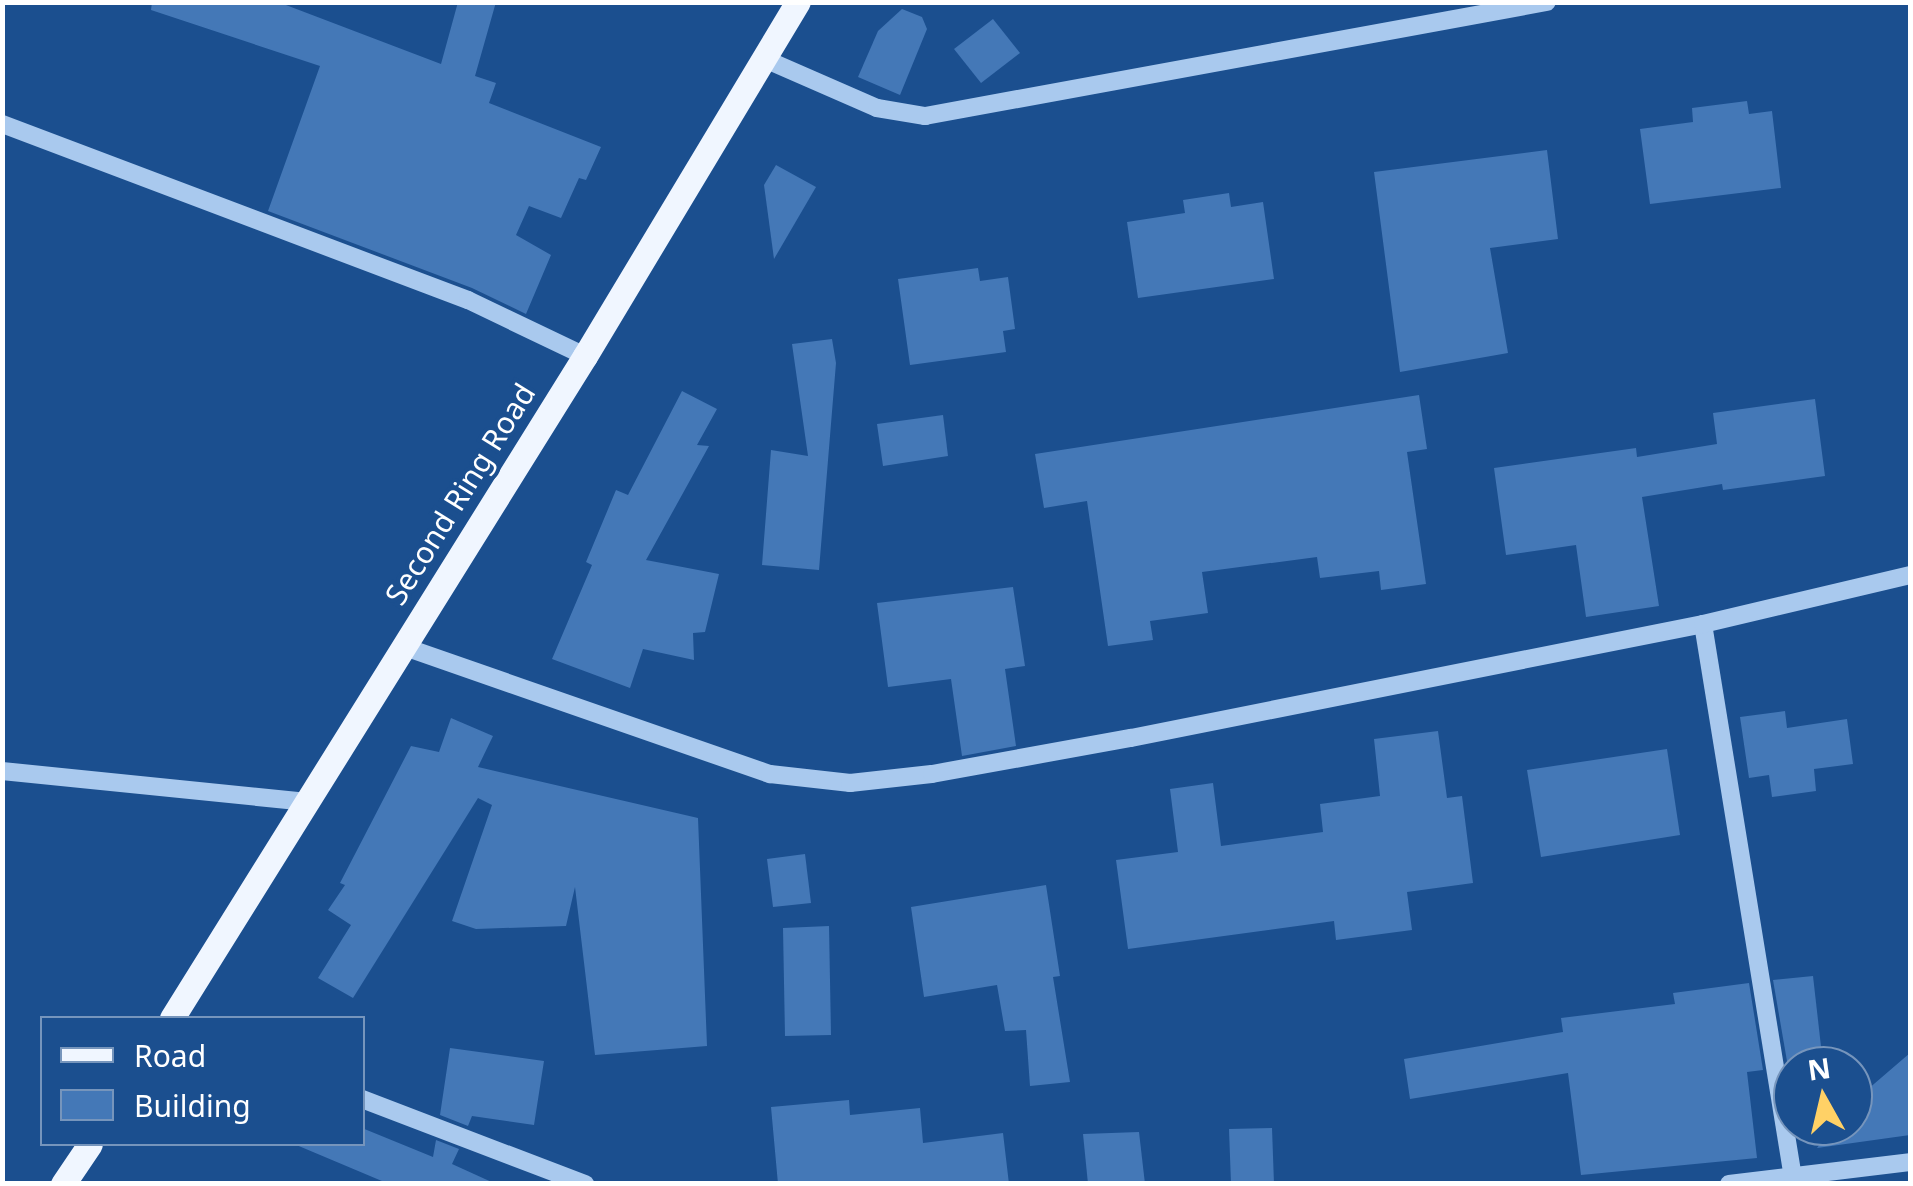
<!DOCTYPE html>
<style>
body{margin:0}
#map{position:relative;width:1913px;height:1186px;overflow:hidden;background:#1b4f8f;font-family:"Noto Sans",sans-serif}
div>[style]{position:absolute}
.building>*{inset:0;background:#4478b7}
.minor>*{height:18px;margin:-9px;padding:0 9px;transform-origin:9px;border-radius:9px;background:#a9c9ee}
.major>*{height:25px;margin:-12.5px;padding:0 12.5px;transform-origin:12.5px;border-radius:12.5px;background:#f0f6ff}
span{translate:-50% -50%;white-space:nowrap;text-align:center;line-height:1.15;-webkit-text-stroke:8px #1b4f8f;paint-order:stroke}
.street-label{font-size:30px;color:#fff}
.frame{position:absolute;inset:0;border:5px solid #fff;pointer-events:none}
.legend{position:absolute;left:40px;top:1016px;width:325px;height:130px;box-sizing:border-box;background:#1b4f8f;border:2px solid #7695bc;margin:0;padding:12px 18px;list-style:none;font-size:30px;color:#fff}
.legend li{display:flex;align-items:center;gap:20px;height:50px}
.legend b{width:50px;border:2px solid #7695bc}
.north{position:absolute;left:1773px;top:1046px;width:100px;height:100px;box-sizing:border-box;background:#1b4f8f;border:2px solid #7695bc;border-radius:50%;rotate:352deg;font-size:28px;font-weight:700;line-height:40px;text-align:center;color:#fff}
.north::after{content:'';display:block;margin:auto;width:35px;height:45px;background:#ffd166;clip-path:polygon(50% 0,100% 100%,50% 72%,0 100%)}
</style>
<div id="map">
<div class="building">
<i style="clip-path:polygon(152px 2px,278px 2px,441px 64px,458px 2px,496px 2px,475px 76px,496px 83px,489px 103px,601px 147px,586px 180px,579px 178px,561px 218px,529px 206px,516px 235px,551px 255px,526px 314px,472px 288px,268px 211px,320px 66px,151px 10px)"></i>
<i style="clip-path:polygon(902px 9px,922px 17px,927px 29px,900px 95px,858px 77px,878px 31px)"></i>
<i style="clip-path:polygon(993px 19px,1020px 53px,981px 83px,954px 49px)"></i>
<i style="clip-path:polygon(1747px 101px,1749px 114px,1772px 111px,1781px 188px,1650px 204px,1640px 129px,1693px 122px,1692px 108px)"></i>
<i style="clip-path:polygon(1547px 150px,1558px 239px,1490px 248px,1508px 353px,1400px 372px,1374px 172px)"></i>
<i style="clip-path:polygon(776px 165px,816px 187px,774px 259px,764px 185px)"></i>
<i style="clip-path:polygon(1229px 193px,1231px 207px,1263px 202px,1274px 279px,1138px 298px,1127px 222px,1185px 213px,1183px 200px)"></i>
<i style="clip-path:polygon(978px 268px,980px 281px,1008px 277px,1015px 329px,1003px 331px,1006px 352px,910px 365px,898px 279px)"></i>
<i style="clip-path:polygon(832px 339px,836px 363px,819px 570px,762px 565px,771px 450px,808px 456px,792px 344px)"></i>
<i style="clip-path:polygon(682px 391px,717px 409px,697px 445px,709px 446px,646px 560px,719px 574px,705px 632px,693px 633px,694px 660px,643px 649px,630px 688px,552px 659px,592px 565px,586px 562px,616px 490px,628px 495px)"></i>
<i style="clip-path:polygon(1419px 395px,1427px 449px,1407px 452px,1426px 584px,1381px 590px,1379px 571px,1320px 578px,1317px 557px,1202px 572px,1208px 613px,1150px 621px,1153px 640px,1108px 646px,1087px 501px,1044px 508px,1035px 454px)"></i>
<i style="clip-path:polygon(1815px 399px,1825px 476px,1723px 490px,1722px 484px,1642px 497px,1659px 606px,1586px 617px,1576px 545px,1506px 555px,1494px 468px,1636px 448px,1637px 457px,1717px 444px,1713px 413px)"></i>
<i style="clip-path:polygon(943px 415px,948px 456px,883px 466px,877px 424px)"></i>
<i style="clip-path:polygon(1013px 587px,1025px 666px,1005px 669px,1016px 746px,962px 756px,951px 679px,888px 687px,877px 603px)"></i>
<i style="clip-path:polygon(1785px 711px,1787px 728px,1847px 719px,1853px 764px,1814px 769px,1816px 791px,1772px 797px,1769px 775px,1749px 778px,1740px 717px)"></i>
<i style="clip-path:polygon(451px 718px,493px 736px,478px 767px,698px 818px,707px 1046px,595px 1055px,575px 887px,566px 926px,476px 929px,452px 921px,492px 805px,478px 798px,353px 998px,318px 978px,351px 925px,328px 910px,345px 885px,340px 883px,411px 746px,439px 752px)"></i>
<i style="clip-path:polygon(1438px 731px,1447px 798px,1462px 796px,1473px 883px,1407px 892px,1412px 930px,1336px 940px,1334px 921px,1128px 949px,1116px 860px,1178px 852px,1170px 789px,1213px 783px,1221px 846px,1323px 832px,1320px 804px,1380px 796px,1374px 739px)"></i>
<i style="clip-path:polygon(1667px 749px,1680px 835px,1541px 857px,1527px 770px)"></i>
<i style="clip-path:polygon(805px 854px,811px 903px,773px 907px,767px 859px)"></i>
<i style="clip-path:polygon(1046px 885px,1060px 976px,1053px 977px,1070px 1082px,1030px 1086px,1026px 1030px,1005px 1031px,997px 985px,924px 997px,911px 907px)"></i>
<i style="clip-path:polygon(829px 926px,831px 1035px,785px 1036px,783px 928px)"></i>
<i style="clip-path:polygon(1813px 976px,1823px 1064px,1788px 1067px,1773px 980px)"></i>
<i style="clip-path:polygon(1749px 983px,1763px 1070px,1747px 1072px,1757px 1158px,1581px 1175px,1568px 1073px,1410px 1099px,1404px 1059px,1563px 1032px,1561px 1018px,1675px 1004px,1673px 993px)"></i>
<i style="clip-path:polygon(450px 1048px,544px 1061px,534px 1125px,472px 1116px,468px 1126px,440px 1115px)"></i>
<i style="clip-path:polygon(1910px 1053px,1910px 1135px,1817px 1148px,1834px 1126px,1853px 1126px,1853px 1102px)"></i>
<i style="clip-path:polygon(849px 1100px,850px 1115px,920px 1108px,923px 1143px,1003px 1133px,1009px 1184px,778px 1184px,771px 1107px)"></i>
<i style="clip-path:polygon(362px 1128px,433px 1157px,436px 1140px,459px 1149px,452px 1164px,496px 1184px,389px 1184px,294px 1144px,362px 1144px)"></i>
<i style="clip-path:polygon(1272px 1128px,1274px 1184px,1231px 1184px,1229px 1129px)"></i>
<i style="clip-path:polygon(1139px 1132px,1145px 1184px,1088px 1184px,1083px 1134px)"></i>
</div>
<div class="minor">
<i style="left:767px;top:60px;width:120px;rotate:23.6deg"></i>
<i style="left:877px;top:108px;width:49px;rotate:9.5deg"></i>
<i style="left:925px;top:116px;width:632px;rotate:-10.39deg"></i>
<i style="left:2px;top:124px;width:498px;rotate:20.7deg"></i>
<i style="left:468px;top:300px;width:130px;rotate:25.6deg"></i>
<i style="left:1703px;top:624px;width:567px;rotate:80.77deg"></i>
<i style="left:402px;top:646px;width:390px;rotate:19.2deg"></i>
<i style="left:770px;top:774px;width:81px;rotate:6.4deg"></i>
<i style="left:850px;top:783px;width:82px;rotate:-6.3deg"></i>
<i style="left:932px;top:774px;width:202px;rotate:-10.3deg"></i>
<i style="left:1131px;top:738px;width:583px;rotate:-11.27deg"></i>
<i style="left:1703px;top:624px;width:213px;rotate:-13.3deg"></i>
<i style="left:2px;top:771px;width:307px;rotate:5.8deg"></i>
<i style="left:362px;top:1099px;width:239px;rotate:20.9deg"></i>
<i style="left:1729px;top:1184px;width:182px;rotate:-6.9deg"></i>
</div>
<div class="major">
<i style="left:172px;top:1018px;width:780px;rotate:-58.04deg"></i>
<i style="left:585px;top:356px;width:413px;rotate:-59deg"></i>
<i style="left:63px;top:1184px;width:48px;rotate:-56deg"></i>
</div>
<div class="street-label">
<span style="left:460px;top:494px;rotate:-58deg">Second Ring Road</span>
</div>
<div class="frame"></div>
<ul class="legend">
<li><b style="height:12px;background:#f0f6ff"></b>Road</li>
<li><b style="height:28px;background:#4478b7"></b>Building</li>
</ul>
<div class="north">N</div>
</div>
